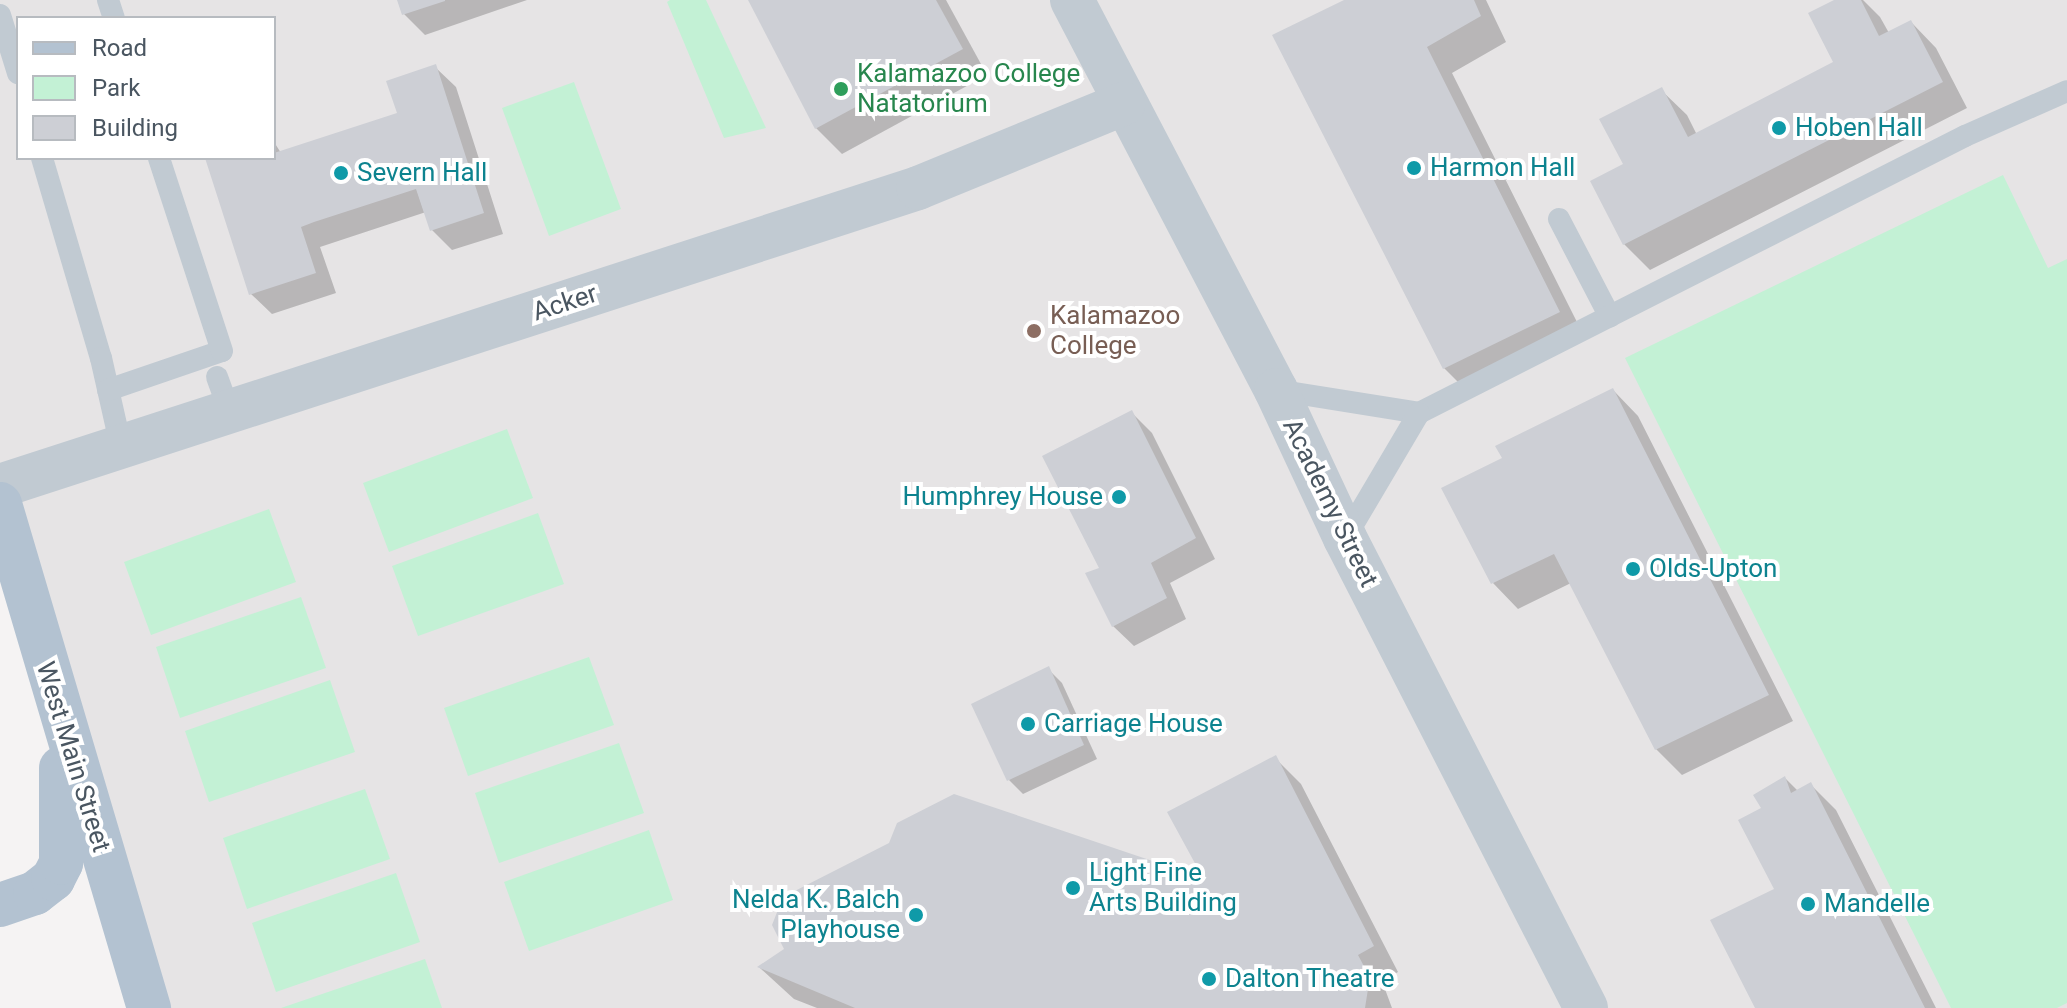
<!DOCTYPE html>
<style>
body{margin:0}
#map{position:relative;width:2067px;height:1008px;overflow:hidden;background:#f5f3f3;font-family:Roboto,sans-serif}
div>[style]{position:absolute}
.education>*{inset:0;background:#e6e4e5}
.green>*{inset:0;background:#c3f1d5}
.shadow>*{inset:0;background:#0003}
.building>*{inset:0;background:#cdcfd5}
.lane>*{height:22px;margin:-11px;padding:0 11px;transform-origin:11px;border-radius:11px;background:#c1cad2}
.street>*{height:44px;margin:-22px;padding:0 22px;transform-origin:22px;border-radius:22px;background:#c1cad2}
.primary>*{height:44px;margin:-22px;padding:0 22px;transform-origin:22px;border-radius:22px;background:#b3c2d1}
.dots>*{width:22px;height:22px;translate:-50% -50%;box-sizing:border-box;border:4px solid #fff;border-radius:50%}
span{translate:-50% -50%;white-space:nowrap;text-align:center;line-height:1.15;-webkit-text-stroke:8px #fff;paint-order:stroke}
.leisure-label{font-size:26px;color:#27864d}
.left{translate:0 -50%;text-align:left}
.culture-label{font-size:26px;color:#0d838f}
.right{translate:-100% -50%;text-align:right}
.street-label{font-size:26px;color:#4a5661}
.education-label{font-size:26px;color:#785e54}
.legend{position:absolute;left:16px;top:16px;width:260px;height:144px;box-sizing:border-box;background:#fff;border:2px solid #b7bbc0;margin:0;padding:10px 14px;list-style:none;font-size:24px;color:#4a5661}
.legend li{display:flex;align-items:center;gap:16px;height:40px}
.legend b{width:40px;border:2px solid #b7bbc0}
</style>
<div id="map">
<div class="education">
<i style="clip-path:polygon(evenodd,0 0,2067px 0,2067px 1008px,149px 1008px,0 504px,0 0,18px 18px,274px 18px,274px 158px,18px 158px,18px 18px)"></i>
</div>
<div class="green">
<i style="clip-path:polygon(670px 0,706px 0,766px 128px,724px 138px,667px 2px)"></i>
<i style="clip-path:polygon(574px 82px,621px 209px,549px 236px,502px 108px)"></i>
<i style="clip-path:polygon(2003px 175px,2048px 268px,2067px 259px,2067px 1003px,2057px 1008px,1951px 1008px,1625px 358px)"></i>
<i style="clip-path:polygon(507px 429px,533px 498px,389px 552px,363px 483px)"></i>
<i style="clip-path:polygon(269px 509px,296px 582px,151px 635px,124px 562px)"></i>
<i style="clip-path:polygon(538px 513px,564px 584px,418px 636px,392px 566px)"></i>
<i style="clip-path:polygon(301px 597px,326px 668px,180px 718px,156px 647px)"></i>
<i style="clip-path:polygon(589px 657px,614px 725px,468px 776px,444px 708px)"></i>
<i style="clip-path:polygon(330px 680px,355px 752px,209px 802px,185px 731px)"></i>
<i style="clip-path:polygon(619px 743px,644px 813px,499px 863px,475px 793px)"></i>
<i style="clip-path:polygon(365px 789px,390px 859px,247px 909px,223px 838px)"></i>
<i style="clip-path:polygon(649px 830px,673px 900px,529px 951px,504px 882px)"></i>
<i style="clip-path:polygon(396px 873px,420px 942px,276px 992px,252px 923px)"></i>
<i style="clip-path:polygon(425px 959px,442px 1008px,281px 1008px)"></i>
</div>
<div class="shadow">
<i style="clip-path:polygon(399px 0,527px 0,425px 35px,404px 14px)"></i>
<i style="clip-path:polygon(750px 0,946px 0,987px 75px,842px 154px,816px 128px)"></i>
<i style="clip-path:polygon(1349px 0,1486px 0,1506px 42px,1452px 73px,1585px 338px,1470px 394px,1444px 368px)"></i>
<i style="clip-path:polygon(1838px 0,1863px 0,1880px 17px,1889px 33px,1911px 22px,1936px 48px,1967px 108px,1650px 270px,1624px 244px,1625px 165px,1661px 90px,1687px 115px,1697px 135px,1836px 63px)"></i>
<i style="clip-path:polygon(435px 67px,456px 87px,503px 234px,452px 250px,432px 230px,426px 212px,320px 247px,336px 293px,272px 314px,251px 294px,207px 158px,274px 158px,274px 142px,281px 153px,399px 115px)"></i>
<i style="clip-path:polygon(1613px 390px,1638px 416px,1793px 721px,1682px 775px,1656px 749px,1571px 583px,1518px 609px,1493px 583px)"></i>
<i style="clip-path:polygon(1132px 413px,1152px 433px,1215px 559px,1170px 583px,1186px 619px,1134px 646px,1113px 626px,1101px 570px)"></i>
<i style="clip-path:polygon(1048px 669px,1062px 683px,1097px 759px,1023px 794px,1009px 780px)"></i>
<i style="clip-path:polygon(1275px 758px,1301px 784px,1398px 972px,1382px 981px,1392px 1008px,817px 1008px,794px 999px,760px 968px,1207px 881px)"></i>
<i style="clip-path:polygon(1785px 778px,1798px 791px,1810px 784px,1836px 810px,1936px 1008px,1757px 1008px,1777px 890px,1763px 809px)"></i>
</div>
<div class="building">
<i style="clip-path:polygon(397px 0,445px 0,445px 1px,402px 15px)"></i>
<i style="clip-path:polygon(748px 0,936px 0,963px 49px,815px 129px)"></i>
<i style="clip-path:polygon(1344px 0,1474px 0,1481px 16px,1427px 47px,1560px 312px,1443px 369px,1272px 35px)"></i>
<i style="clip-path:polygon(1834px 0,1861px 0,1879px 36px,1911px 20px,1943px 82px,1623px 245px,1590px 181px,1623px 164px,1599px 119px,1662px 87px,1688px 137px,1833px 62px,1808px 13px)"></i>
<i style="clip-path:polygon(436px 64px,484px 213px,430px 231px,416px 189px,314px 222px,301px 227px,316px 273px,249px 295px,205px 158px,274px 158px,274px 153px,397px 113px,386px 81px)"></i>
<i style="clip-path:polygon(1613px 388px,1769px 695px,1655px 750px,1554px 554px,1491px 584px,1441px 488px,1502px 458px,1495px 446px)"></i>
<i style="clip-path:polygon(1132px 410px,1196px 538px,1151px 563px,1167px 598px,1112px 627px,1085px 573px,1099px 568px,1042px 456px)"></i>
<i style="clip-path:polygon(1049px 666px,1084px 745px,1007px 781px,971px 704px)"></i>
<i style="clip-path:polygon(1276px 755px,1374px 946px,1358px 955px,1366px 970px,1368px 989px,1365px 1008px,855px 1008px,757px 967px,784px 949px,772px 925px,783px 897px,889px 843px,897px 823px,954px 794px,1203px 878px,1167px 812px)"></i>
<i style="clip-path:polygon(1785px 776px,1791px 793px,1811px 782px,1925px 1008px,1755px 1008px,1710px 920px,1774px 889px,1738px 820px,1761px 808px,1753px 795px)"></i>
</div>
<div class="lane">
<i style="left:108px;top:0;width:19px;rotate:72deg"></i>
<i style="left:0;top:15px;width:61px;rotate:72.8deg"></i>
<i style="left:42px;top:158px;width:209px;rotate:73.6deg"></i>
<i style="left:101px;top:358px;width:91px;rotate:77.3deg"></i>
<i style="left:1559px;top:219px;width:110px;rotate:62.5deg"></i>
<i style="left:217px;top:377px;width:37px;rotate:70deg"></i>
<i style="left:108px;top:390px;width:120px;rotate:-18.9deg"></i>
<i style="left:222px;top:351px;width:203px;rotate:-108.1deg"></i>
<i style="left:1276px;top:390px;width:145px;rotate:9.1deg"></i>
<i style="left:1419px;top:413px;width:612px;rotate:-26.9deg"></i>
<i style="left:1965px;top:136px;width:111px;rotate:-23.8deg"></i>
<i style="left:1345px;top:538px;width:145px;rotate:-59.4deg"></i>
</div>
<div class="street">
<i style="left:1072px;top:0;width:440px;rotate:62.4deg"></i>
<i style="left:1276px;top:390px;width:163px;rotate:65deg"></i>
<i style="left:1345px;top:538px;width:528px;rotate:62.85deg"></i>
<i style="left:0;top:486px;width:965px;rotate:-17.98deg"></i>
<i style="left:918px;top:188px;width:222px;rotate:-22.3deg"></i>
</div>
<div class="primary">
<i style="left:0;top:504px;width:526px;rotate:73.53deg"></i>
<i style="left:0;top:905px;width:37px;rotate:-19deg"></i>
<i style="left:35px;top:893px;width:23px;rotate:-38deg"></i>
<i style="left:53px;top:879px;width:18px;rotate:-63deg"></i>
<i style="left:61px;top:863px;width:95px;rotate:-90deg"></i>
</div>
<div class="dots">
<i style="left:841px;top:89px;background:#2e9e5b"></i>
<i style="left:1779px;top:128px;background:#0f9aa8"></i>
<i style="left:1414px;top:168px;background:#0f9aa8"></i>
<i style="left:341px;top:173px;background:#0f9aa8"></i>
<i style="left:1034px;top:331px;background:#8d6e63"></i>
<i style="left:1119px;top:497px;background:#0f9aa8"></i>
<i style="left:1633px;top:569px;background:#0f9aa8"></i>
<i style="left:1028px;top:724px;background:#0f9aa8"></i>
<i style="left:1073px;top:888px;background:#0f9aa8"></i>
<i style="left:1808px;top:904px;background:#0f9aa8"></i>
<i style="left:916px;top:915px;background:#0f9aa8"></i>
<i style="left:1209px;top:979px;background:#0f9aa8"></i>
</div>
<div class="leisure-label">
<span class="left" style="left:857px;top:89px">Kalamazoo College<br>Natatorium</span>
</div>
<div class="culture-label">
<span class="left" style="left:1795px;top:128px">Hoben Hall</span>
<span class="left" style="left:1430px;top:168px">Harmon Hall</span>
<span class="left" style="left:357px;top:173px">Severn Hall</span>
<span class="right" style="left:1103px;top:497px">Humphrey House</span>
<span class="left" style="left:1649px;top:569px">Olds-Upton</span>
<span class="left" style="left:1044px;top:724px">Carriage House</span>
<span class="left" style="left:1089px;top:888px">Light Fine<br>Arts Building</span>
<span class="right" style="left:900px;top:915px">Nelda K. Balch<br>Playhouse</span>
<span class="left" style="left:1824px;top:904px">Mandelle</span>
<span class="left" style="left:1225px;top:979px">Dalton Theatre</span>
</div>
<div class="street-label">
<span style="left:565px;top:303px;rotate:-18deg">Acker</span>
<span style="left:1330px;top:503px;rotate:64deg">Academy Street</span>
<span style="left:73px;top:757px;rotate:73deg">West Main Street</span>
</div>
<div class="education-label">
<span class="left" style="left:1050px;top:331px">Kalamazoo<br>College</span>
</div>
<ul class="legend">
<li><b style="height:10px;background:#b3c2d1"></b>Road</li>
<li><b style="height:22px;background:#c3f1d5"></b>Park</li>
<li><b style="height:22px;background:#cdcfd5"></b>Building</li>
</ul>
</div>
